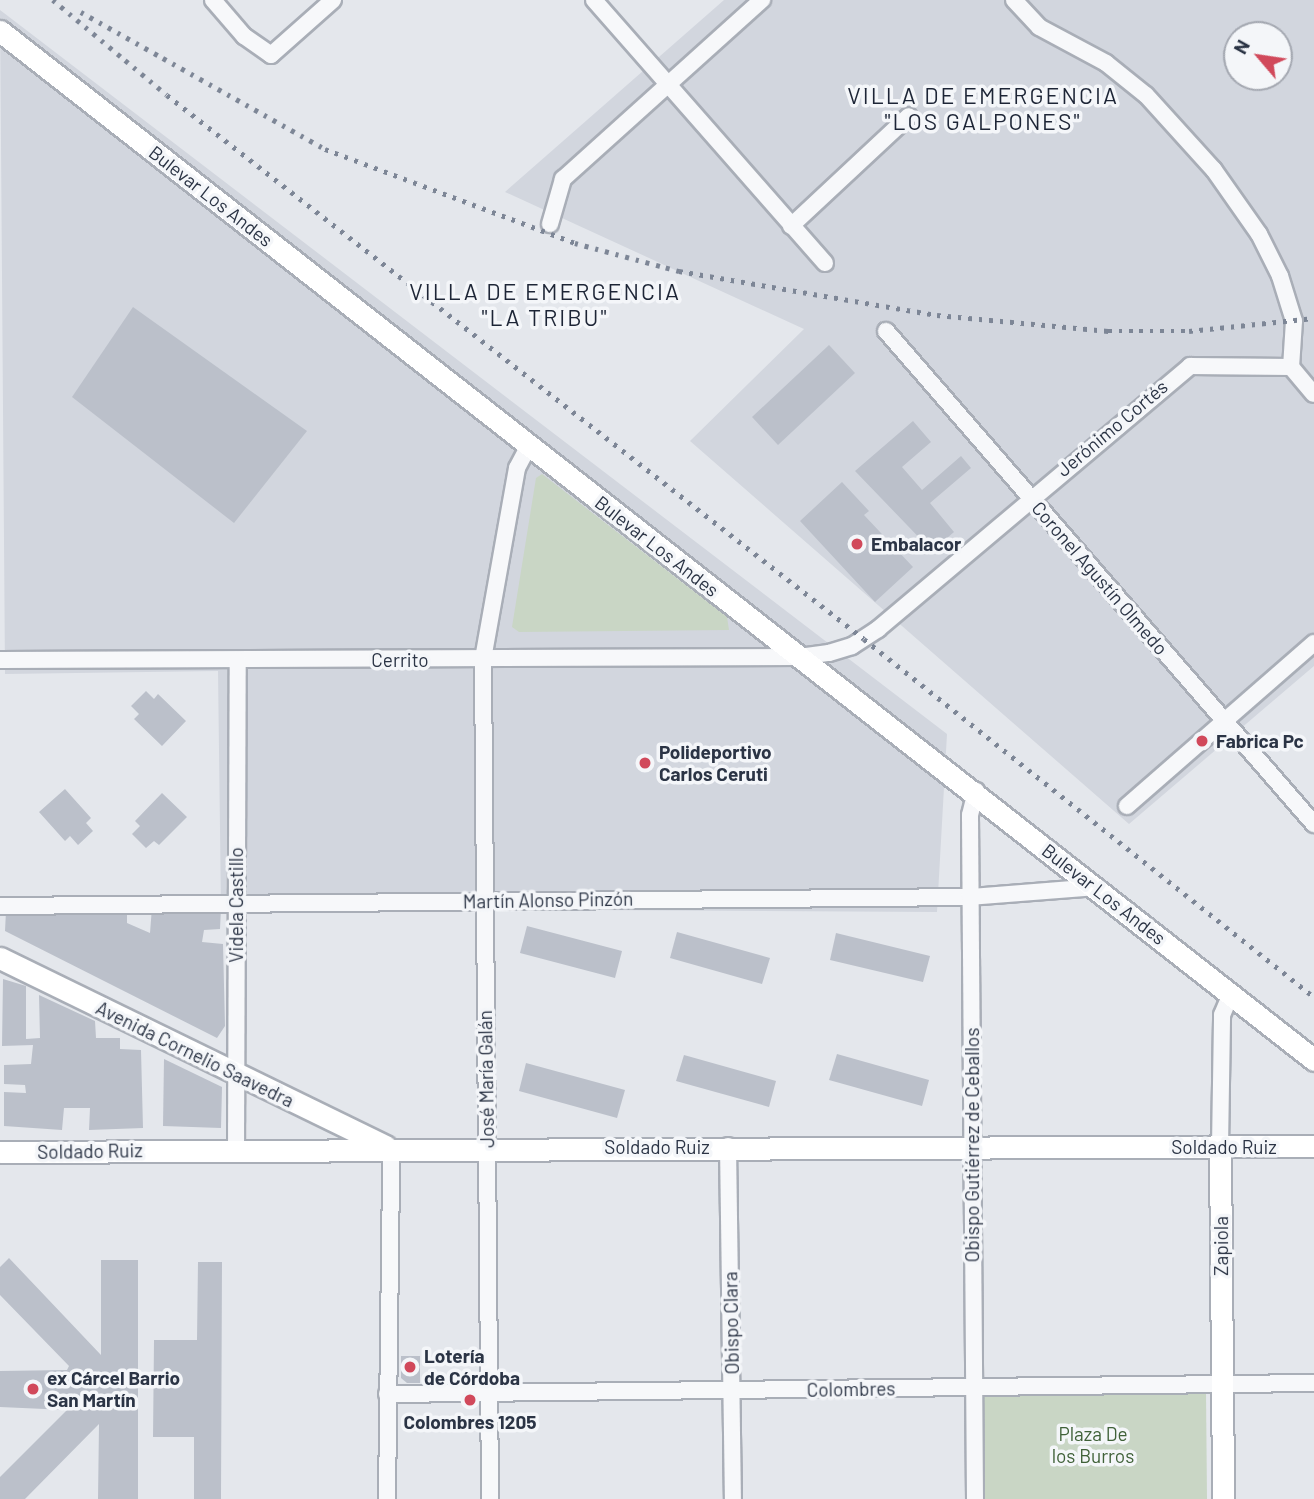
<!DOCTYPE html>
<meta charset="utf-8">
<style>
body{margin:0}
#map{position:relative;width:1314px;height:1499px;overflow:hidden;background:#e4e7ec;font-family:Barlow,sans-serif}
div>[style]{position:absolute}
.built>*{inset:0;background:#d2d6de}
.green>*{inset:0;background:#c9d6c5}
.building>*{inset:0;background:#bbc0ca}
.roads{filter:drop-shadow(2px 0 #a9aeb7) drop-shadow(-2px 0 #a9aeb7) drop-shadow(0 2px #a9aeb7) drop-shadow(0 -2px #a9aeb7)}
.street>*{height:16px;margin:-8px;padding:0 8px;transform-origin:8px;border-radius:8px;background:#f7f8fa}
.secondary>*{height:21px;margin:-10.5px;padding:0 10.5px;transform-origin:10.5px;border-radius:10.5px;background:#fff}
.rail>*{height:4.5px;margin-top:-2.25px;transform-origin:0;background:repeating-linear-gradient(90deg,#7d8696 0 3.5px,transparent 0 10.5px)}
.dots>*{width:19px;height:19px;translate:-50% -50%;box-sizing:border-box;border:4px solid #f4f6f9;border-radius:50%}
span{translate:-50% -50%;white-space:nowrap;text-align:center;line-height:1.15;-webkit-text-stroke:7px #f4f6f9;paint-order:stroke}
.street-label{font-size:19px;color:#2b3445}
.poi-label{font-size:19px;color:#2b3445;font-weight:700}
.left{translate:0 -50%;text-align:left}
.park-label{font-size:19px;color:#3f6138}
.quarter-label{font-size:23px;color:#1d2536;letter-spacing:2px}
.north{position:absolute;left:1223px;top:21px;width:70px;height:70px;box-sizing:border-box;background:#f4f6f9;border:2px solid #a4a8b1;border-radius:50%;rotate:299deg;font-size:19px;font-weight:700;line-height:28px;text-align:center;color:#2b3445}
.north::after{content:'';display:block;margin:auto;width:24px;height:32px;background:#d1495b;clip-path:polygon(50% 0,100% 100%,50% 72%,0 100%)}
</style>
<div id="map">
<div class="built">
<i style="clip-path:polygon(evenodd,724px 0,1314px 0,1314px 666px,1129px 824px,690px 441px,804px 329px,505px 192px,724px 0,1237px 35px,1279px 35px,1279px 77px,1237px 77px,1237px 35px)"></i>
<i style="clip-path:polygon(0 10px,947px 734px,937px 912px,221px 908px,218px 671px,5px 674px)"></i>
</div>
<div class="green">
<i style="clip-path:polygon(542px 474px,727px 617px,729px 630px,519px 632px,512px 627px,536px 478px)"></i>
<i style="clip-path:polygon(980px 1391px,1206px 1392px,1207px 1499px,982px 1499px)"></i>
</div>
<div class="building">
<i style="clip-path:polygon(133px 307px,307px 431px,234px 523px,72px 397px)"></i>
<i style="clip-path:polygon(829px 345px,855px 373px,778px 445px,752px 417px)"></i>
<i style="clip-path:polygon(913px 421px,931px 442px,902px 467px,922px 490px,961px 456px,971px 468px,930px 503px,954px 532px,932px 551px,855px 471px)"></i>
<i style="clip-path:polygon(842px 482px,869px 511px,864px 515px,913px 567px,875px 602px,800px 521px)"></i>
<i style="clip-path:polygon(146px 691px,154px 699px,158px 694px,186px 721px,162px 746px,134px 719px,139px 714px,131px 706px)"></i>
<i style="clip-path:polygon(65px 789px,91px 818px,86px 823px,93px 831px,78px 845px,70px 836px,65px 841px,39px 812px)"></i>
<i style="clip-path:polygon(162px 793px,187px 817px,159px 845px,154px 841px,146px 848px,132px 834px,140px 826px,135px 821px)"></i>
<i style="clip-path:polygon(152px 907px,221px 908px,220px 929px,204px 930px,202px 942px,223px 944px,225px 1026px,217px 1038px,5px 931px,6px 911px,127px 909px,127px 923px,150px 933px)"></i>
<i style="clip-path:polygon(527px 926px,622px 951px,615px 978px,520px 953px)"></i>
<i style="clip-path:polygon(677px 932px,770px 958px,762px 984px,670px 958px)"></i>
<i style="clip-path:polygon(836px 933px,930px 956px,923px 982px,830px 960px)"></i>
<i style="clip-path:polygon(3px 979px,26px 986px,26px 1039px,40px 1038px,39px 995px,95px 1021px,96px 1038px,120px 1038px,120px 1049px,141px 1050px,143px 1128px,89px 1130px,90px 1108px,64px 1108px,62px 1130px,4px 1126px,4px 1092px,26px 1093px,25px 1085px,4px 1084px,4px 1065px,31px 1064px,33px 1045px,2px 1046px)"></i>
<i style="clip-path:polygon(837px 1054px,929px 1080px,922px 1106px,829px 1080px)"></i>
<i style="clip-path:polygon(684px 1055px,776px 1081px,769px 1107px,676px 1081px)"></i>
<i style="clip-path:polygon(164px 1059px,222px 1087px,221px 1128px,163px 1126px)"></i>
<i style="clip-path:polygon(526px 1063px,625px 1090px,617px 1118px,519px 1091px)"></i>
<i style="clip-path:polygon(9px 1258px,101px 1355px,101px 1260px,138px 1260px,138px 1499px,98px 1499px,99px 1424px,25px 1499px,0 1499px,0 1477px,67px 1410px,0 1407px,0 1371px,67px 1370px,69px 1366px,0 1295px,0 1267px)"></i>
<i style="clip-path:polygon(198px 1262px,222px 1262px,221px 1499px,194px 1499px,194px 1437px,153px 1437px,154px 1340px,197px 1340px)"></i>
<i style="clip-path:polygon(401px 1356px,420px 1356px,420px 1383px,407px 1383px,401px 1378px)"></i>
</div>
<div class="roads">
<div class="street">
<i style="left:213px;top:0;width:48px;rotate:49.3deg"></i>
<i style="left:244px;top:36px;width:33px;rotate:35deg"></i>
<i style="left:271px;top:55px;width:83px;rotate:-41.6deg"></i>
<i style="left:594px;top:0;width:350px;rotate:48.7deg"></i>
<i style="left:1014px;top:0;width:37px;rotate:47deg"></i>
<i style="left:1039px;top:27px;width:76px;rotate:28.2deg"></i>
<i style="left:1106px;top:63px;width:51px;rotate:38.7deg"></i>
<i style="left:1146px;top:95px;width:101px;rotate:47.8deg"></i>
<i style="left:1214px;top:170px;width:78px;rotate:54.9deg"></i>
<i style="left:1259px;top:234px;width:47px;rotate:63.4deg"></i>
<i style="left:1280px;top:276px;width:47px;rotate:72.7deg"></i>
<i style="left:1294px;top:321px;width:46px;rotate:93.7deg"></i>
<i style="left:550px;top:224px;width:47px;rotate:-73.9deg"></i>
<i style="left:563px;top:179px;width:268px;rotate:-42deg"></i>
<i style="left:791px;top:226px;width:161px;rotate:-43deg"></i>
<i style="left:886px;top:331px;width:653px;rotate:49.04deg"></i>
<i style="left:0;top:660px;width:799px;rotate:-0.22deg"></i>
<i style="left:799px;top:657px;width:30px;rotate:-8deg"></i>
<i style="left:829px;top:653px;width:24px;rotate:-17deg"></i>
<i style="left:852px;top:646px;width:31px;rotate:-33deg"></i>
<i style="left:878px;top:629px;width:408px;rotate:-40.1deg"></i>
<i style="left:1190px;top:366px;width:101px;rotate:0.6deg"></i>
<i style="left:1291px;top:367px;width:35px;rotate:50deg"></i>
<i style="left:1127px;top:806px;width:248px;rotate:-41.1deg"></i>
<i style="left:0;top:906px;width:970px;rotate:-0.53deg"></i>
<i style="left:970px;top:897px;width:126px;rotate:-4.5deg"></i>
<i style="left:728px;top:1146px;width:353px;rotate:89.2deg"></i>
<i style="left:1220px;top:1147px;width:132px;rotate:-89.1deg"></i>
<i style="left:1222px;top:1015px;width:23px;rotate:-67deg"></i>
<i style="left:236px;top:1150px;width:489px;rotate:-89.8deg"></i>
<i style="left:387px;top:1394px;width:927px;rotate:-0.68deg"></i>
<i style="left:387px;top:1499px;width:351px;rotate:-89.3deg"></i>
<i style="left:490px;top:1499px;width:840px;rotate:-90.48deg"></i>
<i style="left:483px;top:659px;width:194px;rotate:-79.9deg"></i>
<i style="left:517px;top:468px;width:26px;rotate:-62deg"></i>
<i style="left:975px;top:1499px;width:684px;rotate:-90.42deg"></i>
<i style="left:970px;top:815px;width:25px;rotate:-76deg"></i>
</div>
<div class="secondary">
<i style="left:0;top:31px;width:1669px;rotate:38.06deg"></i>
<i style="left:0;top:958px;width:429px;rotate:26deg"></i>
<i style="left:1220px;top:1147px;width:352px;rotate:89.5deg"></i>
<i style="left:0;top:1152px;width:1314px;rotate:-0.26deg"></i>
</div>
</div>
<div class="rail">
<i style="left:53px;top:0;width:148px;rotate:39.8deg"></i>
<i style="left:167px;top:95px;width:884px;rotate:37.97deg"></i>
<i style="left:864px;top:639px;width:575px;rotate:38.5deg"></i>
<i style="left:81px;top:12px;width:280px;rotate:29.3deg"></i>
<i style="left:325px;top:149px;width:267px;rotate:20.6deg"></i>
<i style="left:575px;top:243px;width:108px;rotate:15.1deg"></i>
<i style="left:679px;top:271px;width:262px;rotate:9.7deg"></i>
<i style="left:937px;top:315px;width:172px;rotate:5.3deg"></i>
<i style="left:1108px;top:331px;width:81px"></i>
<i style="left:1189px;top:331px;width:126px;rotate:-5.9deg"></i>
</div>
<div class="dots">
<i style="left:857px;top:544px;background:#d1495b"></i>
<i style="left:1202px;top:741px;background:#d1495b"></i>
<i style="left:645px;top:763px;background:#d1495b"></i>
<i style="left:410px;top:1367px;background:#d1495b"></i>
<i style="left:33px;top:1389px;background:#d1495b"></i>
<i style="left:470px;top:1400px;background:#d1495b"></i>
</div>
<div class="street-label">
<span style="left:211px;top:196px;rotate:38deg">Bulevar Los Andes</span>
<span style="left:1112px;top:428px;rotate:-40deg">Jerónimo Cortés</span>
<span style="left:657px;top:546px;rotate:38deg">Bulevar Los Andes</span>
<span style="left:1100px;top:578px;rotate:49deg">Coronel Agustín Olmedo</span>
<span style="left:400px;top:660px">Cerrito</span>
<span style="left:1104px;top:894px;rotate:38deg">Bulevar Los Andes</span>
<span style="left:548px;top:900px;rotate:-1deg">Martín Alonso Pinzón</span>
<span style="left:236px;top:905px;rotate:-90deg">Videla Castillo</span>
<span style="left:195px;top:1054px;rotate:26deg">Avenida Cornelio Saavedra</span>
<span style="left:486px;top:1079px;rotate:-91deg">José María Galán</span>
<span style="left:972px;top:1145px;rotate:-90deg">Obispo Gutiérrez de Ceballos</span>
<span style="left:657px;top:1147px">Soldado Ruiz</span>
<span style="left:1224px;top:1147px">Soldado Ruiz</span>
<span style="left:90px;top:1151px;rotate:-1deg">Soldado Ruiz</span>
<span style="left:1221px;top:1246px;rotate:-90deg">Zapiola</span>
<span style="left:731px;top:1323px;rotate:-91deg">Obispo Clara</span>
<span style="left:851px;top:1389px;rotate:-1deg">Colombres</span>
</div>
<div class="poi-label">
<span class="left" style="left:871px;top:544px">Embalacor</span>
<span class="left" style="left:1216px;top:741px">Fabrica Pc</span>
<span class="left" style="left:659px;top:763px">Polideportivo<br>Carlos Ceruti</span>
<span class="left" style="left:424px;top:1367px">Lotería<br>de Córdoba</span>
<span class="left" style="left:47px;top:1389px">ex Cárcel Barrio<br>San Martín</span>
<span style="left:470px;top:1422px">Colombres 1205</span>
</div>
<div class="park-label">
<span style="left:1093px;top:1445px">Plaza De<br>los Burros</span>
</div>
<div class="quarter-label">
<span style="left:983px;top:108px">VILLA DE EMERGENCIA<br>"LOS GALPONES"</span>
<span style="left:545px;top:304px">VILLA DE EMERGENCIA<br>"LA TRIBU"</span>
</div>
<div class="north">N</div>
</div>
